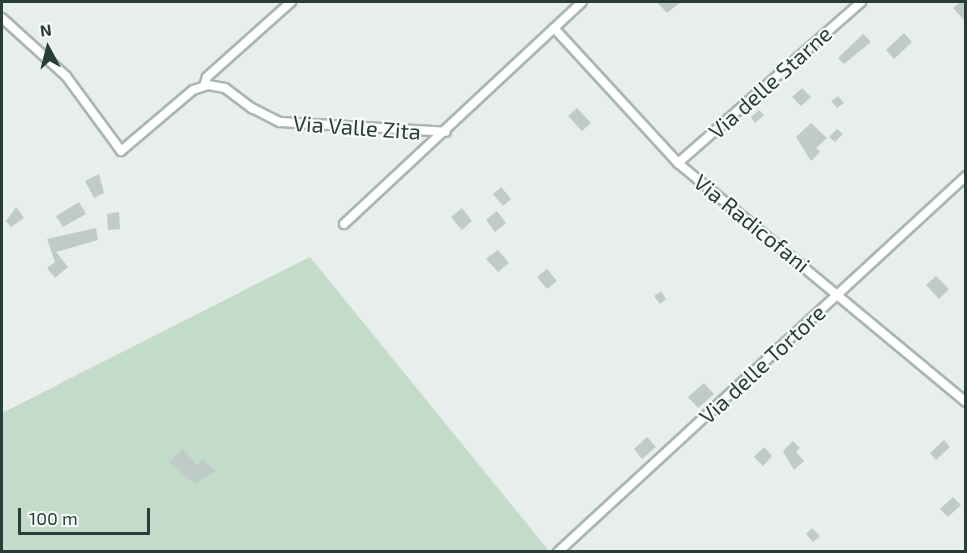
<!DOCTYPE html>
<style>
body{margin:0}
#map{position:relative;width:967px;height:553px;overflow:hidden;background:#e7eeeb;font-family:"Exo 2",sans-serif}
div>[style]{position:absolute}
.green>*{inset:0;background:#c3dcc9}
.building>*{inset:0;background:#bfcbc6}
.roads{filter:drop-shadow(2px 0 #aab6b2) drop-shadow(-2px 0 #aab6b2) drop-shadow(0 2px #aab6b2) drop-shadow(0 -2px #aab6b2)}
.minor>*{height:8px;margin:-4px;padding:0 4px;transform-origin:4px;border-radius:4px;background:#fff}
span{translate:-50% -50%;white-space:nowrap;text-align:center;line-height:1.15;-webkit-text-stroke:4.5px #f7faf9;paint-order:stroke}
.street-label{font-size:22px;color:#273e38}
.frame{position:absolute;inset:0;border:3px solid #273e38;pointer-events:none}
.north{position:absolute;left:18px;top:18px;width:60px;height:60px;-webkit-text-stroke:4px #f7faf9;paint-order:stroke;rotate:353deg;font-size:16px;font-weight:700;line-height:24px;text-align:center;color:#273e38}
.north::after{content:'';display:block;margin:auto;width:21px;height:27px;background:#273e38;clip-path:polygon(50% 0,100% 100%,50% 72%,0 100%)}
.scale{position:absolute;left:18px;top:508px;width:132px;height:27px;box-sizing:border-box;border:3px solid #273e38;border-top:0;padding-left:8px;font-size:18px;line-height:21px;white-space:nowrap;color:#273e38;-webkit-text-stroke:4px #f7faf9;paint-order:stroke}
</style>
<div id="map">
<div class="green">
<i style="clip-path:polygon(310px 257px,549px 551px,2px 552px,2px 413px)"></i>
</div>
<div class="building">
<i style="clip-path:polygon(657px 2px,681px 2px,667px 13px)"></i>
<i style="clip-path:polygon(961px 2px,966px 5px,966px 22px,953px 8px)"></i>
<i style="clip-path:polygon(904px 33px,912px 42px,894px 59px,886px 50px)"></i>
<i style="clip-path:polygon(863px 34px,871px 42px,844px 64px,838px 58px)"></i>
<i style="clip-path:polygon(802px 88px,811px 97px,801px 106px,792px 97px)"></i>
<i style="clip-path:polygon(838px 96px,844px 103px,837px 108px,831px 101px)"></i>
<i style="clip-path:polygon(577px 108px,591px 123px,582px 131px,568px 116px)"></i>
<i style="clip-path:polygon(759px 110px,764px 115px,755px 123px,751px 117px)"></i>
<i style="clip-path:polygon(811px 123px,827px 138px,816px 148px,820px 152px,811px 161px,796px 137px)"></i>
<i style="clip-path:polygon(837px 129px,843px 134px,835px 142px,829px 137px)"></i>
<i style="clip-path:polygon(99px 174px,104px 193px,94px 198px,85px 181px)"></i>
<i style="clip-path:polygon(501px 187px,511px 199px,503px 206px,493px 194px)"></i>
<i style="clip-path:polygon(79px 202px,86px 214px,63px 227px,56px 216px)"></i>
<i style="clip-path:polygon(16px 207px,24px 218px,11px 227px,6px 221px)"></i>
<i style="clip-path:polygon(462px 208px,472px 221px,462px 230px,451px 217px)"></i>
<i style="clip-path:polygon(497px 211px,506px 223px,495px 232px,486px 220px)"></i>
<i style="clip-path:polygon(119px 212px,120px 229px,108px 230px,107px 214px)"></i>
<i style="clip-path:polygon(96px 228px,98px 240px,56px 252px,68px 267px,55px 278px,47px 268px,55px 262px,47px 239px)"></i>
<i style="clip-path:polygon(498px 250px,509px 263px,498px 272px,486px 259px)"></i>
<i style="clip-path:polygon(547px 269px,557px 281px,547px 289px,537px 277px)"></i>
<i style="clip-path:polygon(936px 276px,949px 289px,939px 299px,926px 285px)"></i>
<i style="clip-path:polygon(661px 291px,666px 299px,660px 304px,654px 296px)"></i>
<i style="clip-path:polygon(704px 383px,714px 394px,698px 408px,688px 397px)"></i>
<i style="clip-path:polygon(647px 437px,656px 447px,642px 459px,634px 449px)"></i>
<i style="clip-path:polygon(944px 440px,950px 447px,936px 460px,930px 453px)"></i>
<i style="clip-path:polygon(793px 441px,800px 448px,796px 452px,804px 461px,794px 470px,783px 451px)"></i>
<i style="clip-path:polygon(764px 447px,772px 456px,763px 466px,754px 457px)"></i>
<i style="clip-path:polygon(183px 449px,197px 465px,203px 459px,215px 471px,195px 484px,169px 462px)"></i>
<i style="clip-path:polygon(953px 497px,961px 505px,948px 517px,940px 509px)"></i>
<i style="clip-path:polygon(812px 528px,820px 536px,813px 542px,806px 534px)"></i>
</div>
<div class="roads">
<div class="minor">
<i style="left:2px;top:18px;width:86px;rotate:42.2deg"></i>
<i style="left:66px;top:76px;width:93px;rotate:53.7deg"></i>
<i style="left:121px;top:151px;width:94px;rotate:-40.3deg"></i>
<i style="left:193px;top:90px;width:16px;rotate:-18deg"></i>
<i style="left:208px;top:85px;width:17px;rotate:10deg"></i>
<i style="left:225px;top:88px;width:34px;rotate:37deg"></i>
<i style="left:252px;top:108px;width:31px;rotate:27deg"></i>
<i style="left:280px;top:122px;width:166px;rotate:3.4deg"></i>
<i style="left:554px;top:28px;width:183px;rotate:47.4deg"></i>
<i style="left:678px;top:163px;width:374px;rotate:39.7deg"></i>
<i style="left:204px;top:86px;width:9px;rotate:-72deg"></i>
<i style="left:207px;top:77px;width:113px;rotate:-41.8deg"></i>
<i style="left:678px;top:163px;width:244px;rotate:-41.3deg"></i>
<i style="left:344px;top:224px;width:325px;rotate:-43deg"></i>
<i style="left:558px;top:552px;width:555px;rotate:-42.66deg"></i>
</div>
</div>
<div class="street-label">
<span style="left:770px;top:82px;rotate:-42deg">Via delle Starne</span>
<span style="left:357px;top:127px;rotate:4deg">Via Valle Zita</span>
<span style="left:752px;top:223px;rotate:39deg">Via Radicofani</span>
<span style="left:762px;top:364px;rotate:-43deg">Via delle Tortore</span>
</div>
<div class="frame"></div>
<div class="north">N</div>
<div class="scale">100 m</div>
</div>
